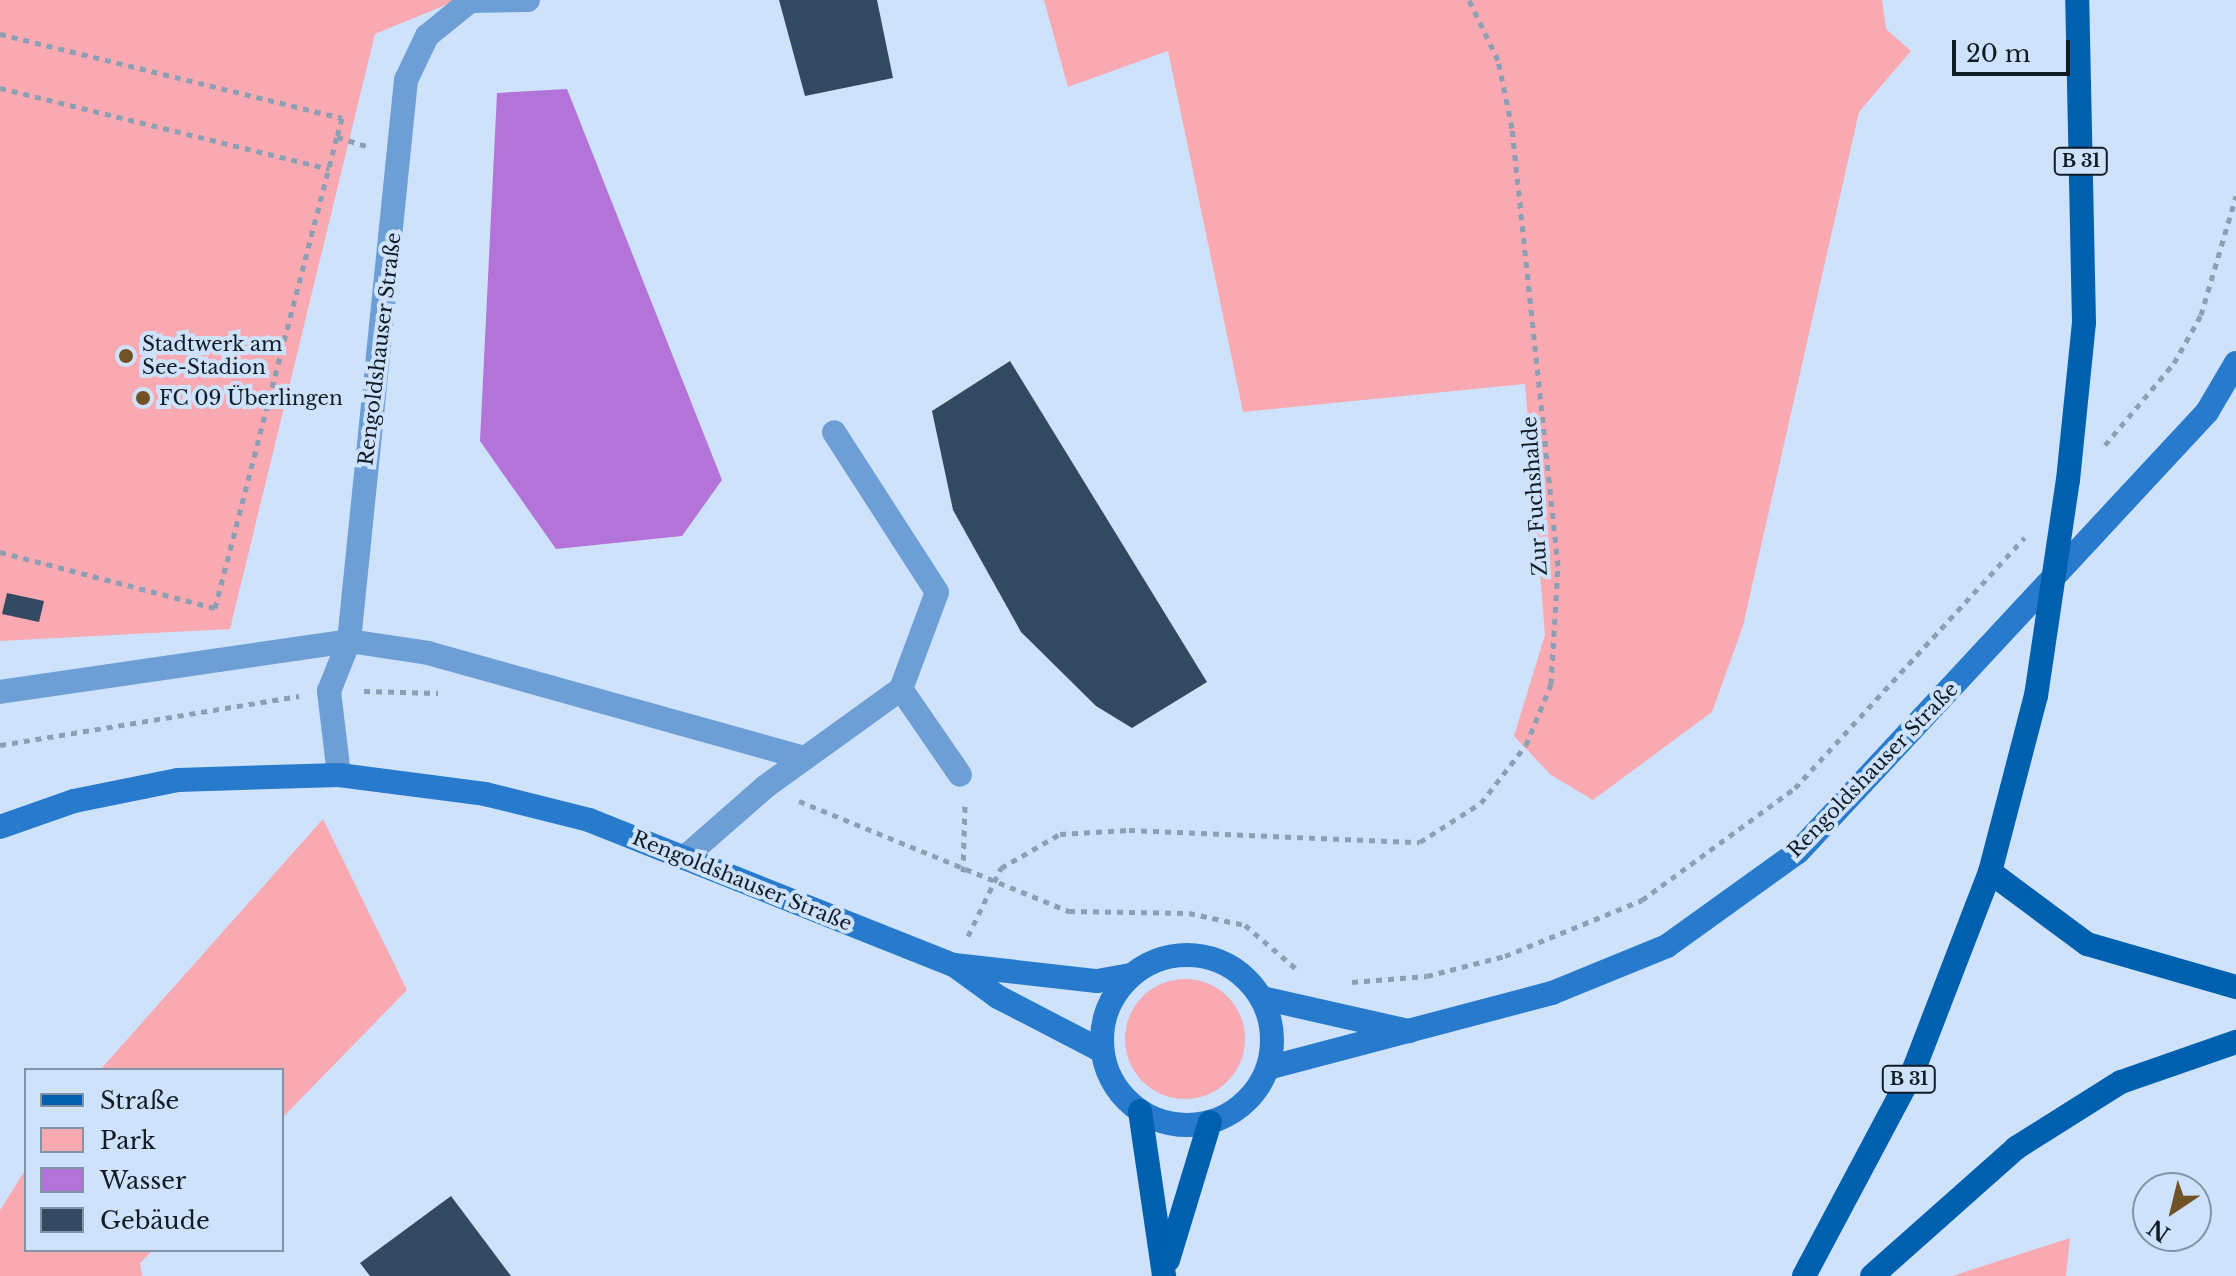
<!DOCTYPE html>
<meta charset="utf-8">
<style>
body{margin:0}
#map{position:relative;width:2236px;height:1276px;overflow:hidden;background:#cee3fb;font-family:"Libre Baskerville",serif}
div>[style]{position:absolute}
.green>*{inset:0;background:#f9a9b2}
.round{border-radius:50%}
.water>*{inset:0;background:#b473d8}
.building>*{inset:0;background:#334962}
.path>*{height:5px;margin-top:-2.5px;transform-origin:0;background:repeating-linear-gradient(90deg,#8d9fb2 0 6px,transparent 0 12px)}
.lane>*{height:24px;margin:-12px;padding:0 12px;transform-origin:12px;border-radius:12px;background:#6d9ed5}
.secondary>*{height:24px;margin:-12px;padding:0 12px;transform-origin:12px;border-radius:12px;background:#287acc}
.secondary>.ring{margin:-12px;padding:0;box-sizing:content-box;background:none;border:24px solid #287acc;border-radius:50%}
.primary>*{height:24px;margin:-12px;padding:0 12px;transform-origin:12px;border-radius:12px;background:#0060b0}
.primary-bridge>*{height:24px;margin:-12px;padding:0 12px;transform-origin:12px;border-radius:12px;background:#0060b0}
.dots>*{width:22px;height:22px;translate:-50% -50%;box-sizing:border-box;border:4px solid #cee3fb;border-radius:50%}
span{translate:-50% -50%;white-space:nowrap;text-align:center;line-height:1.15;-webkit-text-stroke:8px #cee3fb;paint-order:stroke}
.shield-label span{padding:2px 6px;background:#cee3fb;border:2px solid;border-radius:6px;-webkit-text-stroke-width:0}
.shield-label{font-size:18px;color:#111b25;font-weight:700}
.poi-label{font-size:20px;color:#111b25}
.left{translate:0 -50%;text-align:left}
.street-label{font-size:20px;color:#111b25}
.legend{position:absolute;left:24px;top:1068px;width:260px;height:184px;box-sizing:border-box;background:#cee3fb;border:2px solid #8293a5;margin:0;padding:10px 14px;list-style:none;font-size:24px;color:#111b25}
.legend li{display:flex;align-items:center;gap:16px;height:40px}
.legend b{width:40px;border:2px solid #8293a5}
.north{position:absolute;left:2132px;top:1172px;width:80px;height:80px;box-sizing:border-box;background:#cee3fb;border:2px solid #8293a5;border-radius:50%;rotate:215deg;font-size:22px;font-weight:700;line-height:32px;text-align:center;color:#111b25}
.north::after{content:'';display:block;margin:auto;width:28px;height:36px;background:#715227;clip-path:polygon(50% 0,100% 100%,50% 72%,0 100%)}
.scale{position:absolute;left:1952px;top:40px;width:118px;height:36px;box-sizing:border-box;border:4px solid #111b25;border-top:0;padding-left:10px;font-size:24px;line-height:28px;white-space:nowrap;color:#111b25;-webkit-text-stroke:6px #cee3fb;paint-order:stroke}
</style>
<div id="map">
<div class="green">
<i style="clip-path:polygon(0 0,458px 0,375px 34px,230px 629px,0 641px)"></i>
<i style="clip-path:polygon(1044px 0,1882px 0,1886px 29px,1911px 51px,1859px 112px,1743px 626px,1712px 712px,1593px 800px,1551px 775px,1514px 736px,1545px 635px,1525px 384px,1243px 412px,1168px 51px,1068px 87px)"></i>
<i style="clip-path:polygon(323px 819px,407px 990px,282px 1118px,282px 1070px,100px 1070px)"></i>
<i class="round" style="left:1125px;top:979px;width:120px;height:120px"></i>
<i style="clip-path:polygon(26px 1169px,26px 1250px,153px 1250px,140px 1263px,142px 1276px,0 1276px,0 1210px)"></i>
<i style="clip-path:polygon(2070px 1238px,2066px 1276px,1952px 1276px)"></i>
</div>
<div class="water">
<i style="clip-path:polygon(567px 89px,722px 480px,682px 536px,556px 549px,480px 441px,497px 93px)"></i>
</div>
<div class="building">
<i style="clip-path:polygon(779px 0,877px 0,893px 78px,805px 96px)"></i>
<i style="clip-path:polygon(1010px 361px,1207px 682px,1132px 728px,1096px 706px,1021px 632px,953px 510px,932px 411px)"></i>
<i style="clip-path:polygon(7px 593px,44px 601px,39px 622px,2px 614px)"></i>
<i style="clip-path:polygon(451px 1196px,511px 1276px,370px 1276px,360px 1263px)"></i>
</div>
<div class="path">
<i style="left:0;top:34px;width:352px;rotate:13.8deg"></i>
<i style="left:342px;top:118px;width:20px;rotate:105deg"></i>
<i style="left:0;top:88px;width:339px;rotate:13.8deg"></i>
<i style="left:2105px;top:445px;width:107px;rotate:-49.9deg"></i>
<i style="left:2174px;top:363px;width:55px;rotate:-60.6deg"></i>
<i style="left:2201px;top:315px;width:124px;rotate:-73.6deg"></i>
<i style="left:0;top:552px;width:222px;rotate:14.6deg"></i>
<i style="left:215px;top:608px;width:487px;rotate:-75.5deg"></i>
<i style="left:337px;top:137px;width:34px;rotate:17deg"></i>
<i style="left:364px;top:691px;width:74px;rotate:1.5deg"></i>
<i style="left:0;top:745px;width:303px;rotate:-9.3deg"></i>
<i style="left:799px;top:801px;width:292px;rotate:22.2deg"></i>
<i style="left:1069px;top:911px;width:120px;rotate:1deg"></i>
<i style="left:1189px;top:913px;width:57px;rotate:12.1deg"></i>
<i style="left:1245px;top:925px;width:72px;rotate:40.5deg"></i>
<i style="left:963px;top:872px;width:67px;rotate:-88.3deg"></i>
<i style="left:968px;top:936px;width:76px;rotate:-64.1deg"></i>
<i style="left:1001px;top:868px;width:68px;rotate:-30deg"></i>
<i style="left:1060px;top:834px;width:69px;rotate:-3.3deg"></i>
<i style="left:1129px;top:830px;width:291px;rotate:2.4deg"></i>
<i style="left:1420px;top:842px;width:72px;rotate:-32.6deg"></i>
<i style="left:1481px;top:803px;width:73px;rotate:-52.2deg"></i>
<i style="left:1526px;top:745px;width:66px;rotate:-67.7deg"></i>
<i style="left:1551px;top:684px;width:118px;rotate:-86.6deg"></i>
<i style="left:1558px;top:566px;width:440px;rotate:-96deg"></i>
<i style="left:1512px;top:128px;width:69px;rotate:-101.6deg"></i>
<i style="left:1498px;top:60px;width:67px;rotate:-115.8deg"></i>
<i style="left:1352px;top:982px;width:75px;rotate:-4.6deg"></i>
<i style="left:1427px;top:976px;width:81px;rotate:-14.4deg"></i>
<i style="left:1505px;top:956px;width:148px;rotate:-22.2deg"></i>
<i style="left:1642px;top:900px;width:190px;rotate:-36.2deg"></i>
<i style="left:1795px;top:788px;width:340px;rotate:-47.5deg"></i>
</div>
<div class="lane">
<i style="left:901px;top:689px;width:104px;rotate:55.5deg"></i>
<i style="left:0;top:692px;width:353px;rotate:-8.3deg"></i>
<i style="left:349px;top:641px;width:80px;rotate:8.6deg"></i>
<i style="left:428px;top:653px;width:391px;rotate:15.6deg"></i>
<i style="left:339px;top:775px;width:85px;rotate:-96.8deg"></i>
<i style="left:329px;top:691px;width:54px;rotate:-68.2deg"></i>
<i style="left:349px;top:641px;width:564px;rotate:-84.2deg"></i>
<i style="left:406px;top:80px;width:49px;rotate:-64.5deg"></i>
<i style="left:427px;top:36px;width:55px;rotate:-39.1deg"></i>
<i style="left:470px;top:1px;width:58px;rotate:-1deg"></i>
<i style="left:684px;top:858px;width:108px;rotate:-41.2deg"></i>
<i style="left:765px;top:787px;width:168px;rotate:-35.8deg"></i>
<i style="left:901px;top:689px;width:103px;rotate:-69.6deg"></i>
<i style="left:937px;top:592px;width:190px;rotate:-122.8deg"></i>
</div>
<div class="secondary">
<i style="left:0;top:827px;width:78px;rotate:-19.4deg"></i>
<i style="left:74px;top:801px;width:106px;rotate:-11.4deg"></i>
<i style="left:178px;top:780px;width:161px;rotate:-1.8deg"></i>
<i style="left:339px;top:775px;width:147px;rotate:7.4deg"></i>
<i style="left:485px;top:794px;width:107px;rotate:14deg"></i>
<i style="left:589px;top:820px;width:393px;rotate:21.7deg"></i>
<i style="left:954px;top:965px;width:54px;rotate:36deg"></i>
<i style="left:998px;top:997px;width:117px;rotate:27.4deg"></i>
<i class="ring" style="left:1102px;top:955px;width:146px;height:146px"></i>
<i style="left:954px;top:965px;width:144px;rotate:6.4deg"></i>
<i style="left:1097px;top:981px;width:34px;rotate:-10deg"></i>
<i style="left:1262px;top:998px;width:151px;rotate:12.7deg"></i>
<i style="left:1268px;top:1068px;width:294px;rotate:-14.8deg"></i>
<i style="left:1552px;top:993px;width:124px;rotate:-22.2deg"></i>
<i style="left:1667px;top:946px;width:161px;rotate:-35.7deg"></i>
<i style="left:1798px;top:852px;width:601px;rotate:-47.09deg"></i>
<i style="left:2207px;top:412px;width:57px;rotate:-59.4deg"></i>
</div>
<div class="primary">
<i style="left:2068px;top:480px;width:158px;rotate:-84.2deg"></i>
<i style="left:2084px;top:323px;width:323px;rotate:-91.2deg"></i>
<i style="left:1990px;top:872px;width:121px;rotate:36.6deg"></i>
<i style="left:2087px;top:944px;width:155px;rotate:16.1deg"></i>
<i style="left:1140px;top:1111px;width:167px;rotate:81.7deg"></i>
<i style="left:1168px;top:1260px;width:144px;rotate:-73.1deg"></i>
<i style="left:1804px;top:1276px;width:234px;rotate:-62deg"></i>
<i style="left:1914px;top:1069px;width:211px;rotate:-68.9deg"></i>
<i style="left:1990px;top:872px;width:182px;rotate:-75.4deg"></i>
<i style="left:1872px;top:1276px;width:193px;rotate:-41.6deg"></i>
<i style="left:2016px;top:1148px;width:124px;rotate:-32.2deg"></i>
<i style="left:2121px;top:1082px;width:122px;rotate:-19.2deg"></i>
</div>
<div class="primary-bridge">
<i style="left:2036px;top:696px;width:218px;rotate:-81.6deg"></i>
</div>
<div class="dots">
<i style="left:126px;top:356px;background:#715227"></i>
<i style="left:143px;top:398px;background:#715227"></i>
</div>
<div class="shield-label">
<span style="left:2081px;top:161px">B 31</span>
<span style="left:1909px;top:1079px">B 31</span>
</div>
<div class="poi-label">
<span class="left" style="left:142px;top:356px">Stadtwerk am<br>See-Stadion</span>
<span class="left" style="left:159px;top:398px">FC 09 Überlingen</span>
</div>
<div class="street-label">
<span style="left:380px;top:349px;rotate:-83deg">Rengoldshauser Straße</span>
<span style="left:1535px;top:496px;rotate:-94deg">Zur Fuchshalde</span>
<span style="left:1873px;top:770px;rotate:-46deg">Rengoldshauser Straße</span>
<span style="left:742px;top:881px;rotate:22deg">Rengoldshauser Straße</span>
</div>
<ul class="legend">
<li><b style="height:10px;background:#0060b0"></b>Straße</li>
<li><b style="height:22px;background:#f9a9b2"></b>Park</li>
<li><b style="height:22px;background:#b473d8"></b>Wasser</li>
<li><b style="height:22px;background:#334962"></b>Gebäude</li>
</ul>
<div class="north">N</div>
<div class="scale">20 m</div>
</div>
